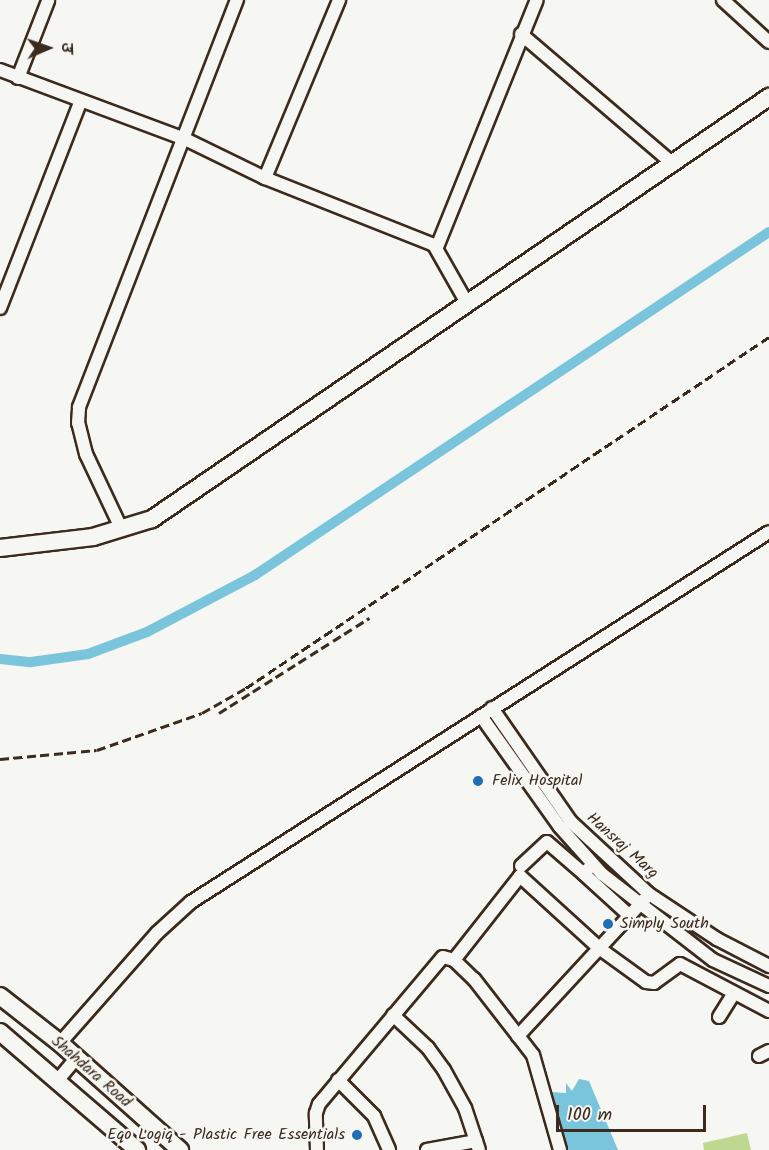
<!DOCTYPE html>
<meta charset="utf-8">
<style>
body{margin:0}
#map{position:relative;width:769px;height:1150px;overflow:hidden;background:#f6f6f2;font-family:Kalam,"Playpen Sans Deva",sans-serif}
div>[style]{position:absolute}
.green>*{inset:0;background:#bed88f}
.water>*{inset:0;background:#7bc5dc}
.canal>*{height:10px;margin:-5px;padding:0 5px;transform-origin:5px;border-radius:5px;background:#7bc5dc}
.roads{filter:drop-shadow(2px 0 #3b2a1e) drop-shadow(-2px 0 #3b2a1e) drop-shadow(0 2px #3b2a1e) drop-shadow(0 -2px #3b2a1e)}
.street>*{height:12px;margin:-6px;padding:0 6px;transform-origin:6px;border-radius:6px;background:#f6f6f2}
.secondary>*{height:16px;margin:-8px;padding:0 8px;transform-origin:8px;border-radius:8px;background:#f6f6f2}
.rail>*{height:3px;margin-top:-1.5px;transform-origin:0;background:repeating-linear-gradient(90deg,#3b2a1e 0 9px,transparent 0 13.5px)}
.dots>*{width:16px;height:16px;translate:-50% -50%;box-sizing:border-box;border:3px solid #f6f6f2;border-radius:50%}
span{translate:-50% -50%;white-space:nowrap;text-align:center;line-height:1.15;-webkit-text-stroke:5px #f6f6f2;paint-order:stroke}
.poi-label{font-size:16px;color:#3b2a1e}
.left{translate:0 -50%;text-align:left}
.right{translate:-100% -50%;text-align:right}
.street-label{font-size:16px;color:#3b2a1e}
.north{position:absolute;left:18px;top:18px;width:60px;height:60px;-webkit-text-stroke:4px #f6f6f2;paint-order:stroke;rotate:88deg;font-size:16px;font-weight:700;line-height:24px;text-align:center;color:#3b2a1e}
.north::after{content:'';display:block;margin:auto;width:21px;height:27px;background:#3b2a1e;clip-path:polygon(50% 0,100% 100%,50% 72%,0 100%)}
.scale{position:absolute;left:556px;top:1105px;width:150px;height:27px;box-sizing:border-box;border:3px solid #3b2a1e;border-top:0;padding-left:8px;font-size:18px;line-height:21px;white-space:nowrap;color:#3b2a1e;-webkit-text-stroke:4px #f6f6f2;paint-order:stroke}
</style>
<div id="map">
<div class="green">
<i style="clip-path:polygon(747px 1133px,751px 1150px,704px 1150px,703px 1143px)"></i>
</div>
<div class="water">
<i style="clip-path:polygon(579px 1079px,589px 1081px,618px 1150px,563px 1150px,552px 1092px,566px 1093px,566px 1083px,572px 1091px)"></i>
</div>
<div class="canal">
<i style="left:0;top:659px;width:31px;rotate:6deg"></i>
<i style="left:31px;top:662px;width:58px;rotate:-8deg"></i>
<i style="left:88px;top:654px;width:63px;rotate:-20.4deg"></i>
<i style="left:147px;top:632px;width:122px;rotate:-27.8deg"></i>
<i style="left:255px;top:575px;width:618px;rotate:-33.72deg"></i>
</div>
<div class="roads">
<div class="street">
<i style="left:723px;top:0;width:62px;rotate:42.4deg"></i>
<i style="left:521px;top:34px;width:197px;rotate:40.5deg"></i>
<i style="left:0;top:70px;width:197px;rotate:20.5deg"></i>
<i style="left:185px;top:139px;width:89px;rotate:26deg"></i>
<i style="left:265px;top:178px;width:182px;rotate:21.6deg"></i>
<i style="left:434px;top:245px;width:67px;rotate:60.4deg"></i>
<i style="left:18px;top:78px;width:83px;rotate:-68.7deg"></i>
<i style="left:265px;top:178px;width:193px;rotate:-67.4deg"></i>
<i style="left:437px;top:247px;width:266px;rotate:-68deg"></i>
<i style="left:0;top:308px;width:220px;rotate:-68.7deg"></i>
<i style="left:121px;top:528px;width:82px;rotate:-115.3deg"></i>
<i style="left:86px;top:454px;width:32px;rotate:-104deg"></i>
<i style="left:78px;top:423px;width:16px;rotate:-86deg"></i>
<i style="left:79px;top:407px;width:437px;rotate:-68.8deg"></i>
<i style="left:492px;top:708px;width:139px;rotate:55.3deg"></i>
<i style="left:571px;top:822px;width:106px;rotate:42.7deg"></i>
<i style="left:649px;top:894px;width:82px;rotate:33.5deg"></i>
<i style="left:717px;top:939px;width:59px;rotate:27.4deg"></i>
<i style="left:481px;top:716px;width:136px;rotate:54.6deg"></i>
<i style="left:560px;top:827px;width:63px;rotate:48.2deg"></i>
<i style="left:602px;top:874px;width:140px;rotate:37.8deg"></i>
<i style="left:713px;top:960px;width:62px;rotate:24.9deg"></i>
<i style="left:521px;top:866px;width:35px;rotate:-43deg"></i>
<i style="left:547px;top:842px;width:49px;rotate:40.9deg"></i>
<i style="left:588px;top:869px;width:6px;rotate:129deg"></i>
<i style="left:584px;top:874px;width:62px;rotate:42.4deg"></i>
<i style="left:454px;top:960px;width:107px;rotate:-51.8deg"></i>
<i style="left:520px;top:876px;width:107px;rotate:42.3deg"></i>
<i style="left:599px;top:948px;width:58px;rotate:35.9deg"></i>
<i style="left:646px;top:982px;width:8px;rotate:7deg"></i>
<i style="left:654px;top:983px;width:32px;rotate:-36deg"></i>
<i style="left:680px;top:964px;width:101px;rotate:27.8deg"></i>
<i style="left:393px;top:1015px;width:48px;rotate:43.3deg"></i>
<i style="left:428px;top:1048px;width:27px;rotate:54deg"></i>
<i style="left:444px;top:1070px;width:43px;rotate:61.1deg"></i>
<i style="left:465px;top:1108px;width:44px;rotate:71.6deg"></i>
<i style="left:719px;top:1017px;width:28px;rotate:-58deg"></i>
<i style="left:518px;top:1036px;width:187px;rotate:-47.2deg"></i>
<i style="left:60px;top:1043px;width:147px;rotate:-48.6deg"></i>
<i style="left:157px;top:933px;width:46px;rotate:-42.4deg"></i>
<i style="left:191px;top:902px;width:686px;rotate:-32.62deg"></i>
<i style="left:759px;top:1056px;width:11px;rotate:-27deg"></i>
<i style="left:338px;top:1080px;width:51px;rotate:45deg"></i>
<i style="left:374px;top:1116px;width:37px;rotate:66deg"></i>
<i style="left:57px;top:1081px;width:30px;rotate:-50deg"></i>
<i style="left:317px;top:1150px;width:37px;rotate:-92deg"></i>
<i style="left:316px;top:1113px;width:9px;rotate:-72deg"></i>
<i style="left:319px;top:1104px;width:192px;rotate:-49.9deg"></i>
<i style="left:443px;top:957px;width:11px;rotate:15deg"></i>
<i style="left:454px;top:960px;width:28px;rotate:44deg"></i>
<i style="left:474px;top:979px;width:96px;rotate:52.2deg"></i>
<i style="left:533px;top:1055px;width:99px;rotate:74.1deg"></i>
<i style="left:427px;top:1150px;width:50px;rotate:-10.4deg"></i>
</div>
<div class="secondary">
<i style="left:0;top:548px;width:94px;rotate:-6.7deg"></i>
<i style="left:93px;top:537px;width:62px;rotate:-17deg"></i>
<i style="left:152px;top:519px;width:748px;rotate:-34.37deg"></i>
<i style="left:0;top:996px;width:76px;rotate:38.1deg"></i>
<i style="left:60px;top:1043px;width:161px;rotate:41.7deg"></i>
<i style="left:0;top:1032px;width:181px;rotate:40.7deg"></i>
</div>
</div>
<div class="rail">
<i style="left:219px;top:713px;width:178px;rotate:-32.3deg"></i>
<i style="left:0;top:759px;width:97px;rotate:-5.3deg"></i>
<i style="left:97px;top:750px;width:111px;rotate:-19.4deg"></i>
<i style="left:202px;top:713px;width:51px;rotate:-29.6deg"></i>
<i style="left:246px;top:688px;width:630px;rotate:-33.87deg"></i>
</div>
<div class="dots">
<i style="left:478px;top:781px;background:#1f6fb2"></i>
<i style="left:608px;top:924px;background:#1f6fb2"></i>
<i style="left:357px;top:1135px;background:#1f6fb2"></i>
</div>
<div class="poi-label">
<span class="left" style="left:492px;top:781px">Felix Hospital</span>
<span class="left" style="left:620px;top:924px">Simply South</span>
<span class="right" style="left:345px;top:1135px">Eqo Logiq - Plastic Free Essentials</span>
</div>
<div class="street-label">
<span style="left:622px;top:846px;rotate:42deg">Hansraj Marg</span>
<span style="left:91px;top:1072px;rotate:41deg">Shahdara Road</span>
</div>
<div class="north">उ</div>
<div class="scale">100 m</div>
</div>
